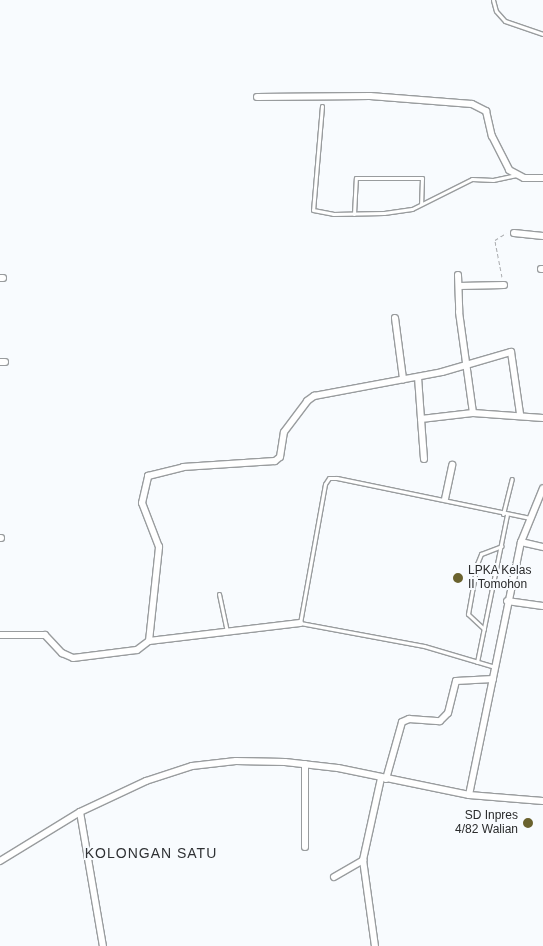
<!DOCTYPE html>
<style>
body{margin:0}
#map{position:relative;width:543px;height:946px;overflow:hidden;background:#f8fbfe;font-family:Helvetica,sans-serif}
div>[style]{position:absolute}
.path>*{height:1px;margin-top:-0.5px;transform-origin:0;background:repeating-linear-gradient(90deg,#a9abae 0 4px,transparent 0 6.5px)}
.roads{filter:drop-shadow(1px 0 #999c9e) drop-shadow(-1px 0 #999c9e) drop-shadow(0 1px #999c9e) drop-shadow(0 -1px #999c9e)}
.lane>*{height:3px;margin:-1.5px;padding:0 1.5px;transform-origin:1.5px;border-radius:1.5px;background:#fff}
.street>*{height:6px;margin:-3px;padding:0 3px;transform-origin:3px;border-radius:3px;background:#fff}
.dots>*{width:14px;height:14px;translate:-50% -50%;box-sizing:border-box;border:2px solid #f8fbfe;border-radius:50%}
span{translate:-50% -50%;white-space:nowrap;text-align:center;line-height:1.15;-webkit-text-stroke:4px #f8fbfe;paint-order:stroke}
.poi-label{font-size:12px;color:#2a2b2c}
.left{translate:0 -50%;text-align:left}
.right{translate:-100% -50%;text-align:right}
.neighbourhood-label{font-size:14px;color:#2f3134;letter-spacing:1px}
</style>
<div id="map">
<div class="path">
<i style="left:502px;top:277px;width:38px;rotate:-101deg"></i>
<i style="left:495px;top:240px;width:13px;rotate:-32deg"></i>
</div>
<div class="roads">
<div class="lane">
<i style="left:493px;top:0;width:11px;rotate:75deg"></i>
<i style="left:496px;top:11px;width:13px;rotate:48deg"></i>
<i style="left:505px;top:21px;width:40px;rotate:18.9deg"></i>
<i style="left:322px;top:106px;width:104px;rotate:94.9deg"></i>
<i style="left:313px;top:210px;width:20px;rotate:11deg"></i>
<i style="left:333px;top:214px;width:51px;rotate:-1.1deg"></i>
<i style="left:384px;top:213px;width:28px;rotate:-8deg"></i>
<i style="left:412px;top:209px;width:67px;rotate:-26.6deg"></i>
<i style="left:472px;top:179px;width:21px;rotate:3deg"></i>
<i style="left:493px;top:180px;width:24px;rotate:-12deg"></i>
<i style="left:354px;top:214px;width:36px;rotate:-87deg"></i>
<i style="left:356px;top:178px;width:66px"></i>
<i style="left:422px;top:178px;width:26px;rotate:92deg"></i>
<i style="left:503px;top:514px;width:36px;rotate:-76deg"></i>
<i style="left:219px;top:594px;width:39px;rotate:78deg"></i>
<i style="left:484px;top:629px;width:22px;rotate:-137deg"></i>
<i style="left:468px;top:614px;width:51px;rotate:-79.8deg"></i>
<i style="left:477px;top:564px;width:11px;rotate:-68deg"></i>
<i style="left:481px;top:554px;width:22px;rotate:-21deg"></i>
<i style="left:477px;top:662px;width:150px;rotate:-78.5deg"></i>
<i style="left:495px;top:667px;width:74px;rotate:-163.5deg"></i>
<i style="left:424px;top:646px;width:126px;rotate:-169.5deg"></i>
<i style="left:300px;top:623px;width:141px;rotate:-79.8deg"></i>
<i style="left:325px;top:484px;width:7px;rotate:-56deg"></i>
<i style="left:329px;top:478px;width:8px"></i>
<i style="left:337px;top:478px;width:197px;rotate:11.7deg"></i>
</div>
<div class="street">
<i style="left:257px;top:97px;width:113px;rotate:-0.5deg"></i>
<i style="left:370px;top:96px;width:102px;rotate:4.5deg"></i>
<i style="left:472px;top:104px;width:16px;rotate:27deg"></i>
<i style="left:486px;top:111px;width:26px;rotate:77deg"></i>
<i style="left:492px;top:136px;width:38px;rotate:63deg"></i>
<i style="left:509px;top:170px;width:17px;rotate:28deg"></i>
<i style="left:524px;top:178px;width:19px"></i>
<i style="left:514px;top:233px;width:29px;rotate:6deg"></i>
<i style="left:541px;top:269px;width:2px"></i>
<i style="left:458px;top:275px;width:37px;rotate:88deg"></i>
<i style="left:459px;top:312px;width:102px;rotate:82.1deg"></i>
<i style="left:0;top:278px;width:3px"></i>
<i style="left:459px;top:286px;width:45px;rotate:-1.3deg"></i>
<i style="left:395px;top:318px;width:62px;rotate:82.5deg"></i>
<i style="left:0;top:362px;width:5px"></i>
<i style="left:418px;top:377px;width:42px;rotate:85.9deg"></i>
<i style="left:424px;top:459px;width:40px;rotate:-94.3deg"></i>
<i style="left:421px;top:419px;width:52px;rotate:-6.6deg"></i>
<i style="left:473px;top:413px;width:70px;rotate:4.1deg"></i>
<i style="left:445px;top:499px;width:35px;rotate:-78deg"></i>
<i style="left:0;top:538px;width:1px"></i>
<i style="left:521px;top:542px;width:23px;rotate:13deg"></i>
<i style="left:507px;top:601px;width:36px;rotate:8deg"></i>
<i style="left:300px;top:623px;width:152px;rotate:173.2deg"></i>
<i style="left:149px;top:641px;width:95px;rotate:-83.9deg"></i>
<i style="left:159px;top:547px;width:47px;rotate:-111.1deg"></i>
<i style="left:142px;top:503px;width:28px;rotate:-77deg"></i>
<i style="left:148px;top:476px;width:36px;rotate:-14deg"></i>
<i style="left:183px;top:467px;width:92px;rotate:-3.7deg"></i>
<i style="left:275px;top:461px;width:6px;rotate:-39deg"></i>
<i style="left:280px;top:457px;width:25px;rotate:-81deg"></i>
<i style="left:284px;top:432px;width:39px;rotate:-53deg"></i>
<i style="left:307px;top:401px;width:9px;rotate:-36deg"></i>
<i style="left:314px;top:396px;width:130px;rotate:-10.6deg"></i>
<i style="left:442px;top:372px;width:72px;rotate:-16.2deg"></i>
<i style="left:511px;top:352px;width:63px;rotate:81.7deg"></i>
<i style="left:0;top:635px;width:45px"></i>
<i style="left:45px;top:635px;width:25px;rotate:47deg"></i>
<i style="left:62px;top:653px;width:12px;rotate:24deg"></i>
<i style="left:73px;top:658px;width:64px;rotate:-7.1deg"></i>
<i style="left:137px;top:650px;width:15px;rotate:-37deg"></i>
<i style="left:386px;top:779px;width:59px;rotate:-74.3deg"></i>
<i style="left:402px;top:722px;width:8px;rotate:-23deg"></i>
<i style="left:409px;top:719px;width:31px;rotate:4deg"></i>
<i style="left:440px;top:721px;width:11px;rotate:-45deg"></i>
<i style="left:448px;top:713px;width:33px;rotate:-76deg"></i>
<i style="left:456px;top:681px;width:37px;rotate:-3deg"></i>
<i style="left:469px;top:795px;width:258px;rotate:-78.4deg"></i>
<i style="left:521px;top:542px;width:58px;rotate:-67.8deg"></i>
<i style="left:80px;top:812px;width:136px;rotate:80.3deg"></i>
<i style="left:305px;top:847px;width:83px;rotate:-90deg"></i>
<i style="left:363px;top:860px;width:87px;rotate:82.1deg"></i>
<i style="left:0;top:861px;width:94px;rotate:-31.5deg"></i>
<i style="left:80px;top:812px;width:73px;rotate:-25.2deg"></i>
<i style="left:146px;top:781px;width:48px;rotate:-18.1deg"></i>
<i style="left:192px;top:766px;width:44px;rotate:-6.5deg"></i>
<i style="left:236px;top:761px;width:49px;rotate:1.2deg"></i>
<i style="left:285px;top:762px;width:53px;rotate:6.5deg"></i>
<i style="left:338px;top:768px;width:134px;rotate:11.6deg"></i>
<i style="left:469px;top:795px;width:74px;rotate:4.6deg"></i>
<i style="left:334px;top:877px;width:34px;rotate:-30deg"></i>
<i style="left:363px;top:860px;width:84px;rotate:-77.6deg"></i>
</div>
</div>
<div class="dots">
<i style="left:458px;top:578px;background:#6a622e"></i>
<i style="left:528px;top:823px;background:#6a622e"></i>
</div>
<div class="poi-label">
<span class="left" style="left:468px;top:578px">LPKA Kelas<br>II Tomohon</span>
<span class="right" style="left:518px;top:823px">SD Inpres<br>4/82 Walian</span>
</div>
<div class="neighbourhood-label">
<span style="left:151px;top:853px">KOLONGAN SATU</span>
</div>
</div>
